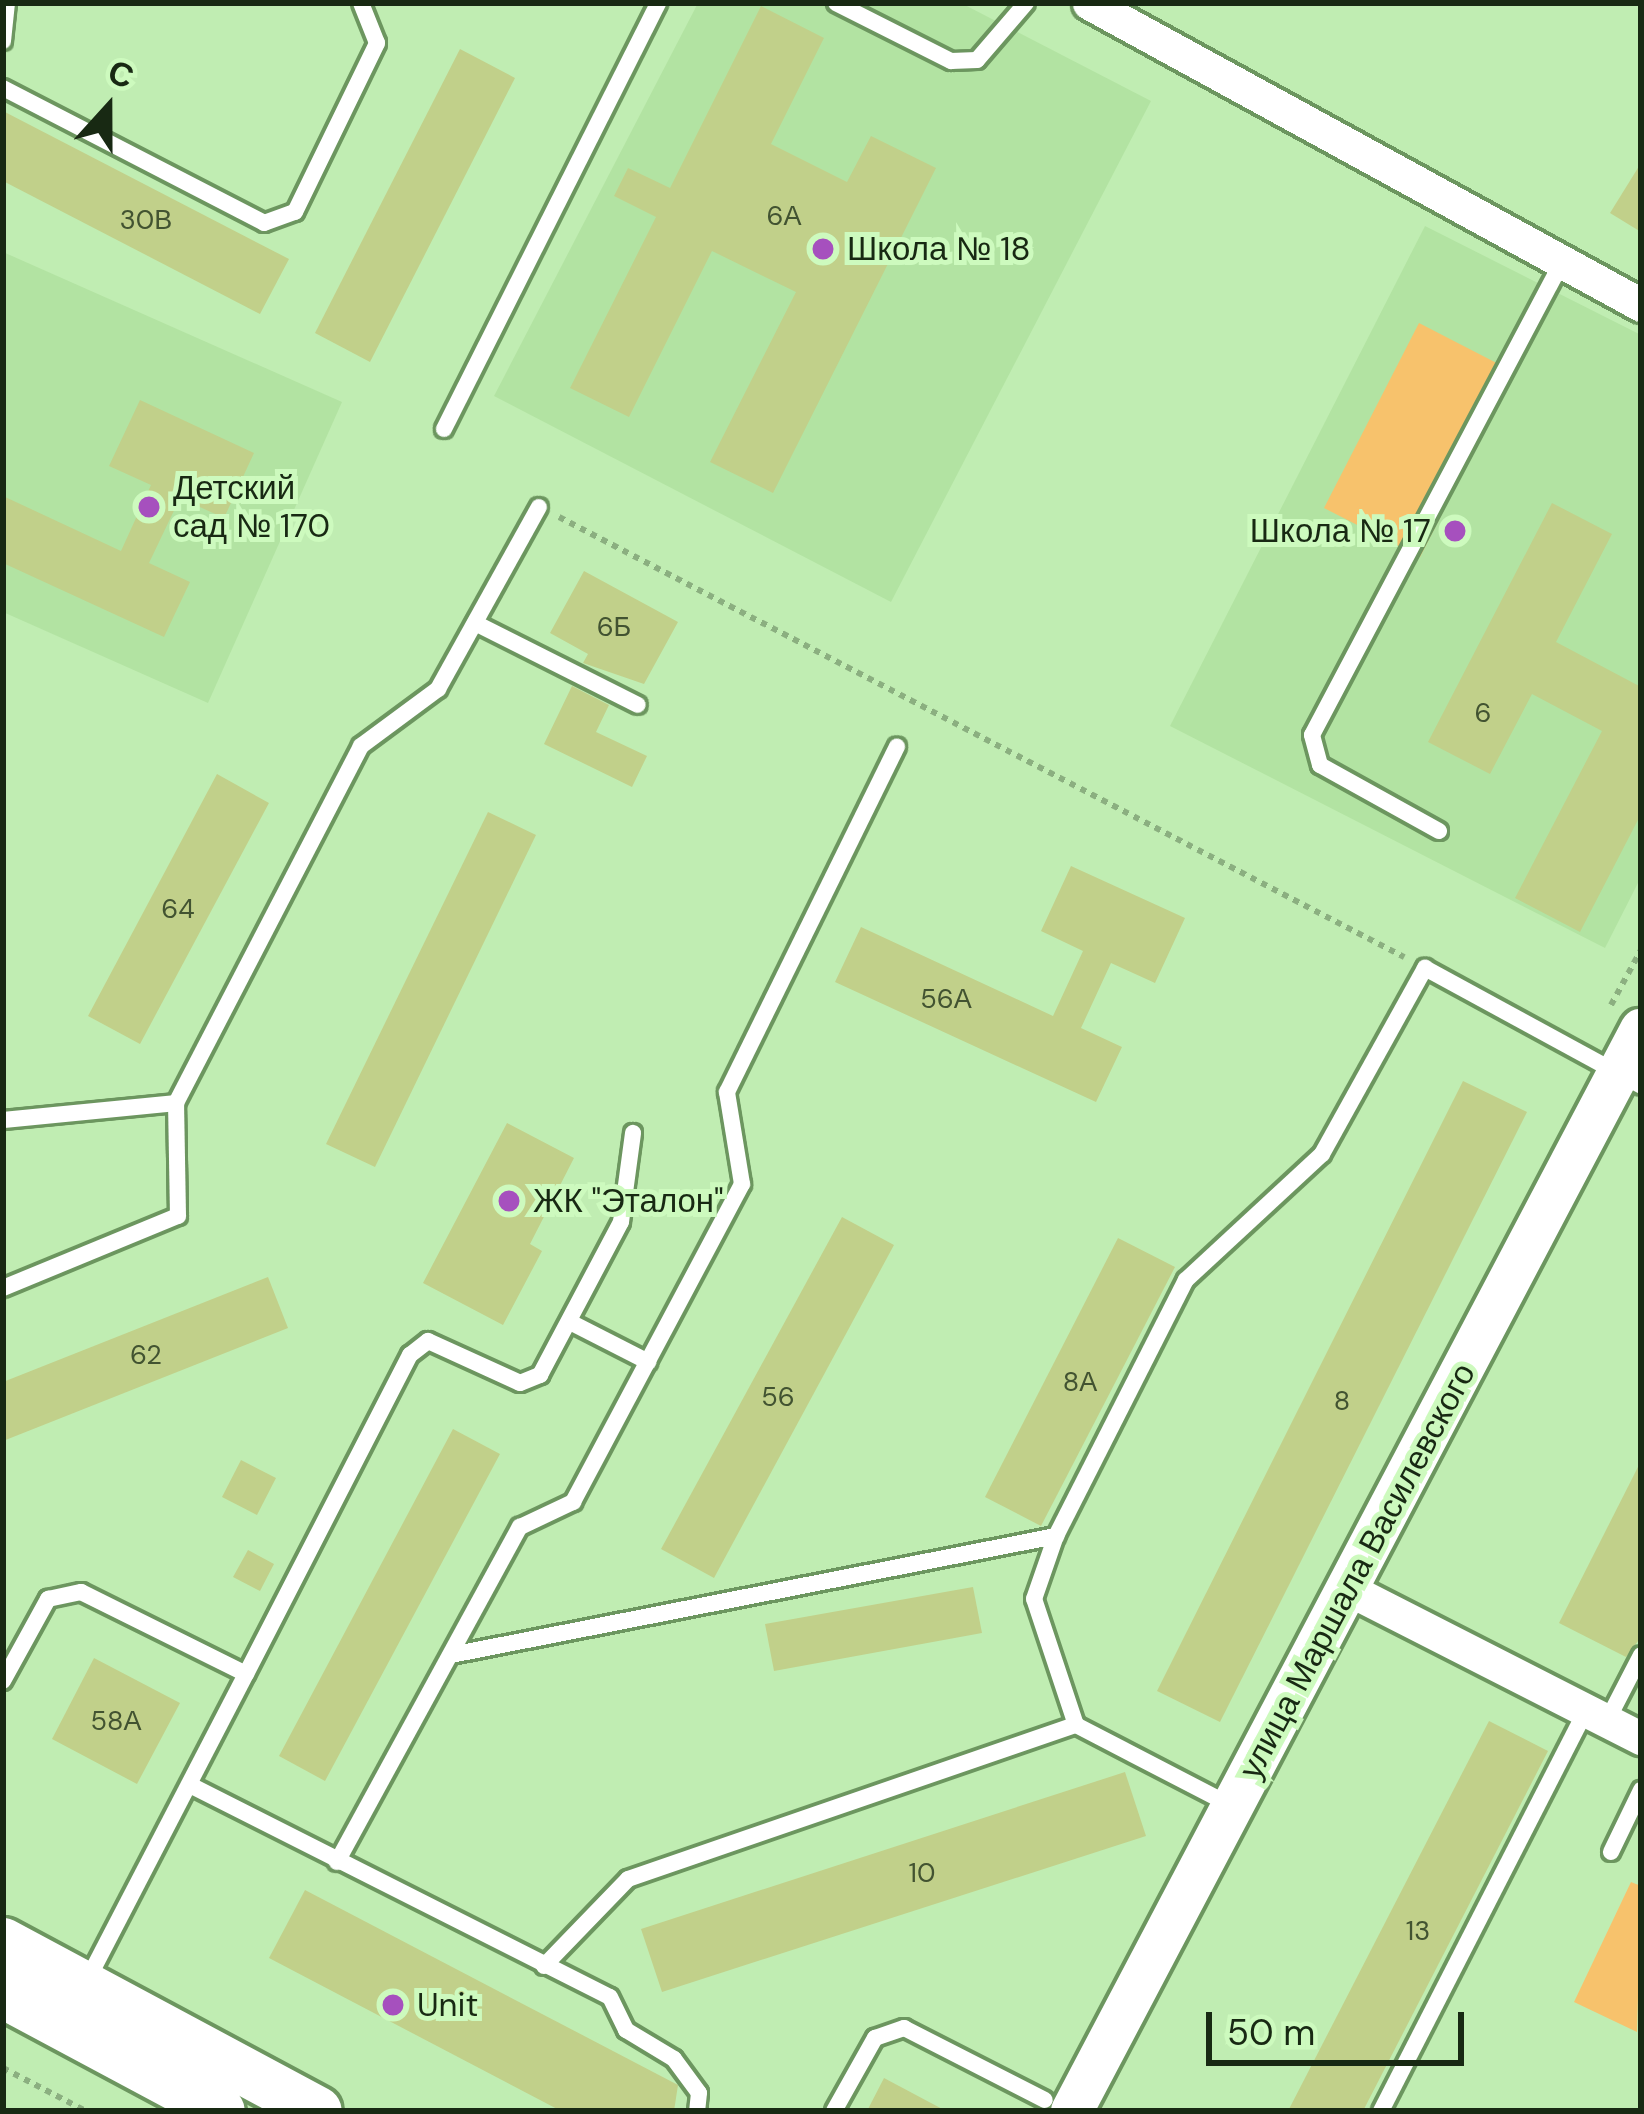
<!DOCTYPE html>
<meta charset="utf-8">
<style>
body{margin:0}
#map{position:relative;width:1644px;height:2114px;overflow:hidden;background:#c0edb2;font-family:"DM Sans",sans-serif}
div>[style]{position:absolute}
.built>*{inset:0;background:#b2e3a2}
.green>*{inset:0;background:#f7c26c}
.building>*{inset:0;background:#c1d08a}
.path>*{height:6px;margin-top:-3px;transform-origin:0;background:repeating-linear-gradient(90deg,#8baf80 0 6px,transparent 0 12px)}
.roads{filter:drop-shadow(3px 0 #6c965f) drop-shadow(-3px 0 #6c965f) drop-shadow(0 3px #6c965f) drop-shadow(0 -3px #6c965f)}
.service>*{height:16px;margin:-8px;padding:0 8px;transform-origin:8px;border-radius:8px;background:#fff}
.minor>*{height:33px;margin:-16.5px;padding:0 16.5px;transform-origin:16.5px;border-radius:16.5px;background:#fff}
.tertiary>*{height:42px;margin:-21px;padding:0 21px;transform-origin:21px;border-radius:21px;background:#fff}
.secondary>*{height:48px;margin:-24px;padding:0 24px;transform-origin:24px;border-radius:24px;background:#fff}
.dots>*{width:33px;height:33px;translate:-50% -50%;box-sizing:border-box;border:6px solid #cdfabe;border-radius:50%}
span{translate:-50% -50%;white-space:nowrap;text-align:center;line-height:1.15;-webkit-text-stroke:10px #cdfabe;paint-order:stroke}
.number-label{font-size:27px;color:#425331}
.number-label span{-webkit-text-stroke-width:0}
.poi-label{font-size:33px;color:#182913}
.left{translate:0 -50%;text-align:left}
.right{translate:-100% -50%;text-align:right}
.street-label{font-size:33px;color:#182913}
.frame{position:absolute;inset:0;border:6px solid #182913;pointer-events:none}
.north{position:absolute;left:48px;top:48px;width:120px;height:120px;-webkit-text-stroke:9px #cdfabe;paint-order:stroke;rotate:21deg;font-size:33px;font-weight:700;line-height:48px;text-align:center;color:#182913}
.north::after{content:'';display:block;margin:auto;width:42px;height:54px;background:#182913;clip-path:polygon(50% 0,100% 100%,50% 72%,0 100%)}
.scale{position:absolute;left:1206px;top:2012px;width:258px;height:54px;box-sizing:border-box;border:6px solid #182913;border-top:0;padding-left:15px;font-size:36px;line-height:42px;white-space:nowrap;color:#182913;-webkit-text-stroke:9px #cdfabe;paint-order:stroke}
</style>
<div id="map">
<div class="built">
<i style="clip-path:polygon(698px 3px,961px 3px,1151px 101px,891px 602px,494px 396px)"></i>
<i style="clip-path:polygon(1425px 226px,1641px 335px,1641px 877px,1605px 948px,1170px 726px)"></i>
<i style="clip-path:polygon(3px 252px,342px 402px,208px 703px,3px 612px)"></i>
</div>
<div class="green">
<i style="clip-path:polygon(1419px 323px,1514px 372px,1420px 557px,1324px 508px)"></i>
<i style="clip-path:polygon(1631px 1882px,1641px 1886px,1637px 2032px,1574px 2002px)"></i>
</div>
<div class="building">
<i style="clip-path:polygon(761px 6px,824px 38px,771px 144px,847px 182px,871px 136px,936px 168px,773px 493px,710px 462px,796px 292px,712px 251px,629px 417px,570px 388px,656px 217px,614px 196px,628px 168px,670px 188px)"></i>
<i style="clip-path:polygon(460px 49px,515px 78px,370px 362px,315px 333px)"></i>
<i style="clip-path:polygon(3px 111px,289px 259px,260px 314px,3px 181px)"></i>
<i style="clip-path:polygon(1641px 163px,1641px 232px,1610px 213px)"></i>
<i style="clip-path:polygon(140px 400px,254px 453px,224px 518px,180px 498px,149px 563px,190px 582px,164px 637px,3px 563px,3px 496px,121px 551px,151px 485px,109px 466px)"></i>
<i style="clip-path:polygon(1552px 503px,1612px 534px,1556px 642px,1641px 687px,1641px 814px,1580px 932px,1515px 898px,1602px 731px,1532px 694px,1490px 774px,1428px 742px)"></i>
<i style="clip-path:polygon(584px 571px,678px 622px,644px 684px,583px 663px,588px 654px,550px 633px)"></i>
<i style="clip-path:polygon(572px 686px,609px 705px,596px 732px,647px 756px,632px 787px,544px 744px)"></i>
<i style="clip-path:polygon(217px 774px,269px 803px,140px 1044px,88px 1016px)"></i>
<i style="clip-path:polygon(488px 812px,536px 835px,375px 1167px,326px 1144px)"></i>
<i style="clip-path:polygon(1071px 866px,1185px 918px,1155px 983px,1111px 963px,1081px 1028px,1122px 1047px,1096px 1102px,835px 982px,861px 927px,1053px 1016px,1083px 951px,1041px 931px)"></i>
<i style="clip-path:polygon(1463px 1081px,1527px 1112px,1220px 1722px,1157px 1691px)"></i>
<i style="clip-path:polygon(507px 1123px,574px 1158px,530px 1244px,542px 1251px,503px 1325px,423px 1283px)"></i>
<i style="clip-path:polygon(842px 1217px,894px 1245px,714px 1578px,661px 1549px)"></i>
<i style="clip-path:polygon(1118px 1238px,1175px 1267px,1041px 1526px,985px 1497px)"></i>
<i style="clip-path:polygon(268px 1277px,288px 1328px,3px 1441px,3px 1382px)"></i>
<i style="clip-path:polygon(453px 1429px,500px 1454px,325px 1781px,279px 1756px)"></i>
<i style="clip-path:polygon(241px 1460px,276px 1478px,257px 1515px,222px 1497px)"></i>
<i style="clip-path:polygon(1641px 1461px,1641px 1637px,1626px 1657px,1559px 1623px)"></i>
<i style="clip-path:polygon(248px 1550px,274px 1564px,260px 1591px,233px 1577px)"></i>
<i style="clip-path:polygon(973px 1587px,982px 1633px,774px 1671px,765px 1624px)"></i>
<i style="clip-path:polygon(94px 1658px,180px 1703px,137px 1784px,52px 1739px)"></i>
<i style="clip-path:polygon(1489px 1721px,1548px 1751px,1363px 2111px,1288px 2111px)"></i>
<i style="clip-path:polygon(1125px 1772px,1146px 1836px,662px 1992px,641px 1929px)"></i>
<i style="clip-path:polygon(305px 1890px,678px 2085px,674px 2111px,561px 2111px,269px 1958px)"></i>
<i style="clip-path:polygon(884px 2078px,946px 2111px,867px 2111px)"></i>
</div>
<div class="path">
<i style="left:559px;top:517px;width:953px;rotate:27.51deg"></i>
<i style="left:1611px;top:1005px;width:63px;rotate:-61.4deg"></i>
<i style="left:3px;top:2068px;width:93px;rotate:27.4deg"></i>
</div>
<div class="roads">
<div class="service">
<i style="left:836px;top:3px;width:129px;rotate:26.8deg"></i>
<i style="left:951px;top:61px;width:26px;rotate:-2deg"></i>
<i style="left:977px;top:60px;width:75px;rotate:-49.3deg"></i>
<i style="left:3px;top:41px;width:38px;rotate:-84deg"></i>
<i style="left:3px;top:88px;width:294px;rotate:27.3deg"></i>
<i style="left:264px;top:223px;width:33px;rotate:-20deg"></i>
<i style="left:295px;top:212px;width:188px;rotate:-64.1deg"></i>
<i style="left:377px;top:43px;width:43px;rotate:-111.8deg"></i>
<i style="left:444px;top:429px;width:477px;rotate:-63.3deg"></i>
<i style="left:475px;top:623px;width:182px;rotate:26.7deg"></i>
<i style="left:1439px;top:831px;width:136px;rotate:-151deg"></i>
<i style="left:1320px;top:765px;width:31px;rotate:-105deg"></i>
<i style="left:1312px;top:735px;width:535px;rotate:-62.14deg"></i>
<i style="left:3px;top:1120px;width:174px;rotate:-5.6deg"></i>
<i style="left:176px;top:1103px;width:402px;rotate:-62.6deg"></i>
<i style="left:361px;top:746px;width:96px;rotate:-36.5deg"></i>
<i style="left:438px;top:689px;width:208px;rotate:-61deg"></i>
<i style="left:3px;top:1288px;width:189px;rotate:-22.4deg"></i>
<i style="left:178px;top:1216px;width:113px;rotate:-91deg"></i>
<i style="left:570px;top:1322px;width:88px;rotate:27.1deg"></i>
<i style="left:451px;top:1655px;width:617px;rotate:-11.13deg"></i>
<i style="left:246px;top:1674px;width:359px;rotate:-62.8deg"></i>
<i style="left:410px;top:1355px;width:23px;rotate:-38deg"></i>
<i style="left:428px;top:1341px;width:101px;rotate:24.5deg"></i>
<i style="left:520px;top:1383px;width:22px;rotate:-22deg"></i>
<i style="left:540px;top:1375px;width:173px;rotate:-62.1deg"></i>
<i style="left:621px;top:1222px;width:90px;rotate:-82.3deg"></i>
<i style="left:3px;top:1681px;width:94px;rotate:-61.2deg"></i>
<i style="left:48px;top:1599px;width:34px;rotate:-12deg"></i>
<i style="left:81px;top:1592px;width:184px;rotate:26.4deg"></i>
<i style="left:246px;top:1674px;width:349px;rotate:117.4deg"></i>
<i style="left:1607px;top:1721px;width:74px;rotate:-62.7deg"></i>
<i style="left:1076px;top:1725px;width:133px;rotate:-108.4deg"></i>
<i style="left:1034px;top:1599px;width:67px;rotate:-70.8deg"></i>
<i style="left:1056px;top:1536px;width:287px;rotate:-63.1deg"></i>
<i style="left:1186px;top:1280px;width:185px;rotate:-42.8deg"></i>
<i style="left:1322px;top:1154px;width:213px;rotate:-61deg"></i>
<i style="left:1425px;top:968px;width:246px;rotate:28.6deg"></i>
<i style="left:190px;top:1785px;width:470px;rotate:26.8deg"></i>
<i style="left:610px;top:1997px;width:37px;rotate:64deg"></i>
<i style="left:626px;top:2030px;width:56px;rotate:31.1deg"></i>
<i style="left:674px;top:2059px;width:42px;rotate:53.7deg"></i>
<i style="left:699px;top:2093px;width:18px;rotate:96deg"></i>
<i style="left:1611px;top:1852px;width:69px;rotate:-64.2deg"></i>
<i style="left:337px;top:1862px;width:382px;rotate:-61.4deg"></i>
<i style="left:520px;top:1527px;width:59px;rotate:-25.3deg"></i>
<i style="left:573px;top:1502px;width:360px;rotate:-62deg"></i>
<i style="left:742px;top:1184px;width:93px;rotate:-99.3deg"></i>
<i style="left:727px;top:1092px;width:385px;rotate:-63.8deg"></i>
<i style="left:544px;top:1966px;width:121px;rotate:-46deg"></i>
<i style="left:628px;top:1879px;width:474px;rotate:-19deg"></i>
<i style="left:1076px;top:1725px;width:176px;rotate:27.4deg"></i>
<i style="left:834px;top:2111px;width:84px;rotate:-60.7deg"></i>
<i style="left:875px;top:2038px;width:31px;rotate:-19deg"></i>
<i style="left:904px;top:2028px;width:158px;rotate:27.1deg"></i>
<i style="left:1381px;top:2111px;width:449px;rotate:-62.9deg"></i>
</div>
<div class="minor">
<i style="left:1089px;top:3px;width:629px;rotate:28.68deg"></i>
<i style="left:1348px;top:1589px;width:329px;rotate:27deg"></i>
</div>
<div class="tertiary">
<i style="left:1072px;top:2111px;width:1222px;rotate:-62.24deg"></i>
</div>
<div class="secondary">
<i style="left:3px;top:1942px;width:357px;rotate:28.2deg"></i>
<i style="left:3px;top:1994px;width:247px;rotate:28.2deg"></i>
</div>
</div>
<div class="dots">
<i style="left:823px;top:249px;background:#a650be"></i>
<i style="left:149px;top:507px;background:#a650be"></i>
<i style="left:1455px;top:531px;background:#a650be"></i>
<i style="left:509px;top:1201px;background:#a650be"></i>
<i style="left:393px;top:2005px;background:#a650be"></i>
</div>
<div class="number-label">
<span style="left:784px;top:216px">6А</span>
<span style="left:146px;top:220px">30В</span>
<span style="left:614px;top:627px">6Б</span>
<span style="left:1483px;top:713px">6</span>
<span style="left:178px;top:909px">64</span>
<span style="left:946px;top:999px">56А</span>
<span style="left:146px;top:1355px">62</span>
<span style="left:1080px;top:1382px">8А</span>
<span style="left:778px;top:1397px">56</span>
<span style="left:1342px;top:1401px">8</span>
<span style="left:116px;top:1721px">58А</span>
<span style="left:922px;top:1873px">10</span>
<span style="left:1418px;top:1931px">13</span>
</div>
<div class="poi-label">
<span class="left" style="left:847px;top:249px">Школа № 18</span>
<span class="left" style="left:173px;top:507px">Детский<br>сад № 170</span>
<span class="right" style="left:1431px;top:531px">Школа № 17</span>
<span class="left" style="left:533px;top:1201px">ЖК "Эталон"</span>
<span class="left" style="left:417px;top:2005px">Unit</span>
</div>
<div class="street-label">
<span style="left:1357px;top:1571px;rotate:-62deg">улица Маршала Василевского</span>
</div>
<div class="frame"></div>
<div class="north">С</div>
<div class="scale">50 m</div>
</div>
